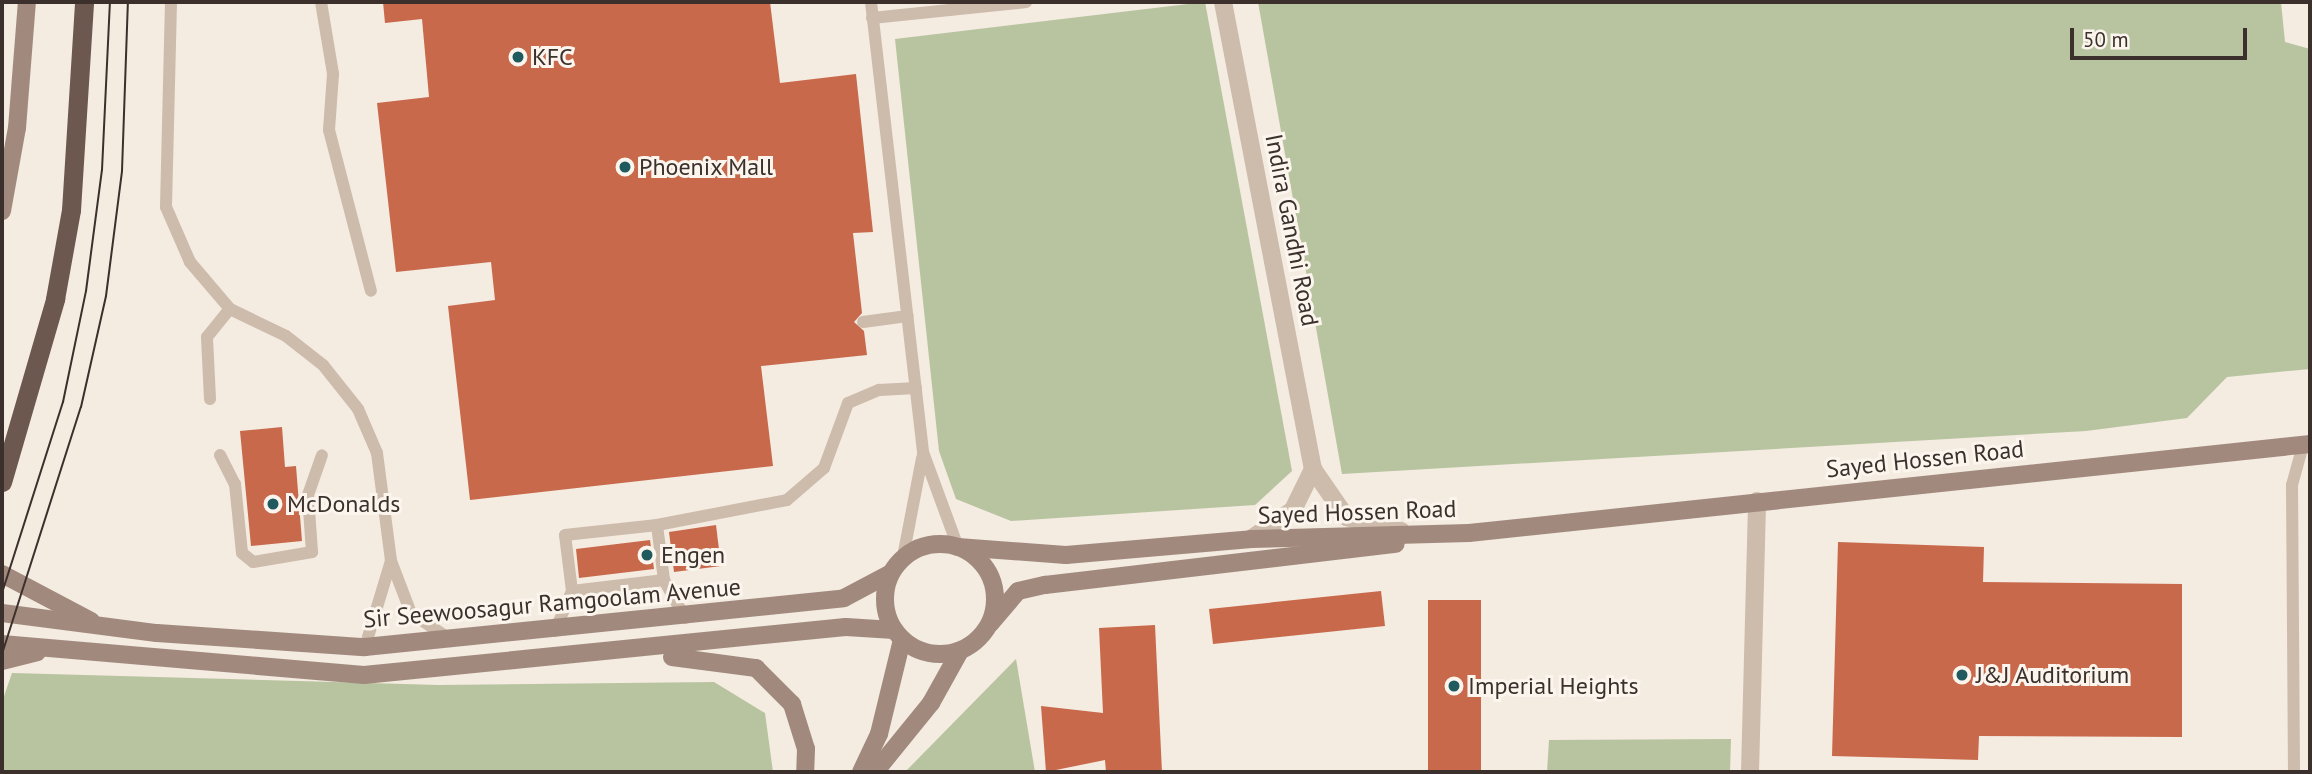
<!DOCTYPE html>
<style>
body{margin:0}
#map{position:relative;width:2312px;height:774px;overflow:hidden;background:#f4ebe1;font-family:"PT Sans",sans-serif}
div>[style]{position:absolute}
.green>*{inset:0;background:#b8c4a0}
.building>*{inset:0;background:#c8694b}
.service>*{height:12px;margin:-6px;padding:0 6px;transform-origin:6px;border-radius:6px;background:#cdbbac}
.minor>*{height:18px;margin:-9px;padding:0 9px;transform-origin:9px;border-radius:9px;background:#cdbbac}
.tertiary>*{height:18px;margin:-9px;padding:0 9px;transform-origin:9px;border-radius:9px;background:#cdbbac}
.secondary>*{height:18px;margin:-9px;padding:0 9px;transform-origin:9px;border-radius:9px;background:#a18a7d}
.secondary>.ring{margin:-9px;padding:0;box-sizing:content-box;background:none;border:18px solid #a18a7d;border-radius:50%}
.trunk>*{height:19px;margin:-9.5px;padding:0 9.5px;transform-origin:9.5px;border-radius:9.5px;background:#6c584f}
.tram>*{height:2px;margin:-1px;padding:0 1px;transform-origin:1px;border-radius:1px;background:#3b302b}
.dots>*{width:19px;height:19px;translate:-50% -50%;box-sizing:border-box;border:4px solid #fbf5ee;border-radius:50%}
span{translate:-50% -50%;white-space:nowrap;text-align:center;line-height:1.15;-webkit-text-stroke:6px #fbf5ee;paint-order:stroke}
.poi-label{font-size:24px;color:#3b302b}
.left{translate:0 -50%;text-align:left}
.street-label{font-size:24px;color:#3b302b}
.frame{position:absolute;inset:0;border:4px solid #3b302b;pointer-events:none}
.scale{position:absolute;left:2070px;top:28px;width:177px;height:32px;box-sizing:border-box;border:4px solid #3b302b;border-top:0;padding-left:9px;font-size:21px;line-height:24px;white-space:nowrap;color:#3b302b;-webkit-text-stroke:5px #fbf5ee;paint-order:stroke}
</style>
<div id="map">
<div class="green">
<i style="clip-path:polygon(1205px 2px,1292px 471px,1255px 505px,1011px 521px,956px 499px,939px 451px,895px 39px)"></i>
<i style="clip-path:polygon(1258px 2px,2281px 2px,2285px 42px,2310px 49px,2310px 369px,2227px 377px,2187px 418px,2086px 431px,1342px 474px)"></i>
<i style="clip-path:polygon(1016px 659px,1035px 772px,905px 772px)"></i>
<i style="clip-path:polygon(12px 673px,439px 685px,714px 682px,765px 713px,773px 772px,2px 772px,2px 702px)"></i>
<i style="clip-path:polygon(1731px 739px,1730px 772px,1547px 772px,1549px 740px)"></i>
</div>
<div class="building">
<i style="clip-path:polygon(383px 2px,770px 2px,780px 83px,856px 74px,873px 232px,853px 233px,862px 313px,854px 322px,864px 331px,867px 355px,761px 366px,773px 466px,470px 500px,448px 306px,495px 300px,491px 262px,396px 272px,377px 103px,429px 97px,422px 19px,385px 23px)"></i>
<i style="clip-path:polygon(282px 427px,285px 467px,296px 466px,302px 541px,251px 546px,240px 431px)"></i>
<i style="clip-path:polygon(716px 525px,721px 566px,674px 572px,669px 532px)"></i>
<i style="clip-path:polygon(650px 540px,654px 569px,579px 578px,576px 549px)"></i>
<i style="clip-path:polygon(1838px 542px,1984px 547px,1983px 582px,2182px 584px,2182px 737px,1979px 736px,1978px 760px,1832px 756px)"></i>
<i style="clip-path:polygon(1381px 591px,1385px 626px,1213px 644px,1209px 609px)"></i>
<i style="clip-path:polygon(1428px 600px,1481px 600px,1481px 772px,1428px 772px)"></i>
<i style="clip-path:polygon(1155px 625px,1162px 772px,1106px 772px,1105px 760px,1046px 772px,1041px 706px,1103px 713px,1099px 628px)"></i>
</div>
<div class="service">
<i style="left:171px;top:2px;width:205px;rotate:91.4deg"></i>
<i style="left:166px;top:207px;width:60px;rotate:66.4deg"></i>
<i style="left:190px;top:262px;width:62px;rotate:49.6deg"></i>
<i style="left:230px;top:309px;width:62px;rotate:25.7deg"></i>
<i style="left:286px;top:336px;width:47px;rotate:38.1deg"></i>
<i style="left:323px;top:365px;width:56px;rotate:51.5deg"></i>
<i style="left:358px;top:409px;width:48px;rotate:66.6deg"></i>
<i style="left:377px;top:453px;width:109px;rotate:82.6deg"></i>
<i style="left:391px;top:561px;width:56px;rotate:69deg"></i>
<i style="left:411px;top:613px;width:48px;rotate:34deg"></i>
<i style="left:321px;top:2px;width:73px;rotate:80.5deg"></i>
<i style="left:333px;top:74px;width:56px;rotate:94.1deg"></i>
<i style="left:329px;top:130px;width:166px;rotate:75.4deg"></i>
<i style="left:871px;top:2px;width:453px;rotate:83.4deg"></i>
<i style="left:923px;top:452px;width:101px;rotate:69.8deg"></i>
<i style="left:872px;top:18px;width:155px;rotate:-5.9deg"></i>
<i style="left:863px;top:322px;width:45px;rotate:-7.6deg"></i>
<i style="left:210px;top:399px;width:62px;rotate:-92.8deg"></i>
<i style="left:207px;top:337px;width:36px;rotate:-51deg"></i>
<i style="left:220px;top:455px;width:33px;rotate:63deg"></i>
<i style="left:235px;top:484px;width:69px;rotate:84.2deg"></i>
<i style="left:242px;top:553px;width:14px;rotate:39deg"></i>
<i style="left:253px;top:562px;width:60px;rotate:-9.6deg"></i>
<i style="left:312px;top:552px;width:57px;rotate:-94deg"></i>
<i style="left:308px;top:495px;width:42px;rotate:-70.7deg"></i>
<i style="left:903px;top:557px;width:101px;rotate:-79.1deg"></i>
<i style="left:572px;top:591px;width:93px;rotate:-6.8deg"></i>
<i style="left:685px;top:618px;width:43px;rotate:-118.9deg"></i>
<i style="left:664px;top:580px;width:55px;rotate:-97.3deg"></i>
<i style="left:657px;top:525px;width:132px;rotate:-10.9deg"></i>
<i style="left:787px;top:500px;width:49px;rotate:-40.9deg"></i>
<i style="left:824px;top:468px;width:69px;rotate:-69.7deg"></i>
<i style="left:848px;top:403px;width:34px;rotate:-23deg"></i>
<i style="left:879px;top:390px;width:37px;rotate:-3deg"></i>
<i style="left:555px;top:631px;width:43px;rotate:-67deg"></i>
<i style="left:572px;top:591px;width:56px;rotate:-97.1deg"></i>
<i style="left:565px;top:535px;width:93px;rotate:-6.2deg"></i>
<i style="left:365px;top:647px;width:90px;rotate:-73.2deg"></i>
<i style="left:2294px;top:772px;width:287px;rotate:-90.4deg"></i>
<i style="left:2292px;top:485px;width:41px;rotate:-74.6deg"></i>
</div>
<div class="minor">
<i style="left:1750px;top:772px;width:271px;rotate:-88.5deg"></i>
</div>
<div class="tertiary">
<i style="left:1223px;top:2px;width:476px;rotate:79.1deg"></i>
<i style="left:1313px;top:469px;width:58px;rotate:55.5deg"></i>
<i style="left:1346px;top:517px;width:57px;rotate:14.3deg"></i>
<i style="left:1251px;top:539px;width:51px;rotate:-34.6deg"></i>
<i style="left:1293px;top:510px;width:46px;rotate:-64deg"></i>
</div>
<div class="secondary">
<i style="left:2px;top:211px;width:84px;rotate:-79.8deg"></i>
<i style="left:17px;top:128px;width:126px;rotate:-85.5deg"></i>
<i class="ring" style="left:885px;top:544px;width:92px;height:92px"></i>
<i style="left:958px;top:547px;width:108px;rotate:4.2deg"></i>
<i style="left:1066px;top:555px;width:186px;rotate:-4.9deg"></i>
<i style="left:1251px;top:539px;width:218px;rotate:-1.6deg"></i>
<i style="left:1469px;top:533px;width:846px;rotate:-6.04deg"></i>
<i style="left:2px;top:574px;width:101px;rotate:27.8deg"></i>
<i style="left:2px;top:613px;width:156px;rotate:7.4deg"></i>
<i style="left:157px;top:633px;width:208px;rotate:3.9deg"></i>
<i style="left:365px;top:647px;width:481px;rotate:-5.8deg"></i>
<i style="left:844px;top:598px;width:53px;rotate:-28deg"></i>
<i style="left:990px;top:624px;width:43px;rotate:-49.7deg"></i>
<i style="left:1018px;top:591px;width:28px;rotate:-13deg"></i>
<i style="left:1045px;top:585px;width:353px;rotate:-6.7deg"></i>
<i style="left:2px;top:644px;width:363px;rotate:4.9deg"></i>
<i style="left:364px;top:675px;width:484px;rotate:-5.7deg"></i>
<i style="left:846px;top:627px;width:48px;rotate:3.6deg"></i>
<i style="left:672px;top:657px;width:85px;rotate:7.5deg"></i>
<i style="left:756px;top:668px;width:51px;rotate:45deg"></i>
<i style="left:792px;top:704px;width:47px;rotate:72.7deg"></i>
<i style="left:806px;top:749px;width:23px;rotate:92deg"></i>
<i style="left:2px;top:661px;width:36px;rotate:-14deg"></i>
<i style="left:861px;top:772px;width:42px;rotate:-64.7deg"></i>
<i style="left:879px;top:734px;width:97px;rotate:-76.3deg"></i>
<i style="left:875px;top:772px;width:89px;rotate:-50.9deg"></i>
<i style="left:931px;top:703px;width:60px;rotate:-60.9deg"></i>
</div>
<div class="trunk">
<i style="left:2px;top:482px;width:191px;rotate:-73.8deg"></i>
<i style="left:55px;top:299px;width:90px;rotate:-79.8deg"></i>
<i style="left:71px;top:210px;width:208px;rotate:-86.4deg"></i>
</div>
<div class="tram">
<i style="left:2px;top:593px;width:201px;rotate:-72.3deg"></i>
<i style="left:63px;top:402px;width:113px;rotate:-78.3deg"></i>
<i style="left:86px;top:291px;width:122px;rotate:-82.5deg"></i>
<i style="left:102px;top:170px;width:168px;rotate:-87.3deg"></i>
<i style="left:2px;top:654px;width:259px;rotate:-72.3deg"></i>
<i style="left:81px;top:407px;width:114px;rotate:-77.3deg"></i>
<i style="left:106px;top:296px;width:126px;rotate:-82.7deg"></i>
<i style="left:122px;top:171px;width:169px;rotate:-88deg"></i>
</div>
<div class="dots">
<i style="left:518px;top:57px;background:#1f5a5e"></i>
<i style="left:625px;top:167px;background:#1f5a5e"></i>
<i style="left:273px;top:504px;background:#1f5a5e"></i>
<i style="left:647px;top:555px;background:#1f5a5e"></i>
<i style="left:1962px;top:675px;background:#1f5a5e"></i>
<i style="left:1454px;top:686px;background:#1f5a5e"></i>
</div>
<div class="poi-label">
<span class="left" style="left:532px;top:57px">KFC</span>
<span class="left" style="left:639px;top:167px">Phoenix Mall</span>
<span class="left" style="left:287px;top:504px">McDonalds</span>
<span class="left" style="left:661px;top:555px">Engen</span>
<span class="left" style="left:1976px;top:675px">J&amp;J Auditorium</span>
<span class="left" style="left:1468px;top:686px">Imperial Heights</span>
</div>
<div class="street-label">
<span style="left:1292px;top:230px;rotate:79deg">Indira Gandhi Road</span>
<span style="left:1925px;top:459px;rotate:-6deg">Sayed Hossen Road</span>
<span style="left:1357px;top:512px;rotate:-2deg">Sayed Hossen Road</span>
<span style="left:552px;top:603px;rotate:-5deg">Sir Seewoosagur Ramgoolam Avenue</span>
</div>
<div class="frame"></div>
<div class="scale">50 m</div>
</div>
